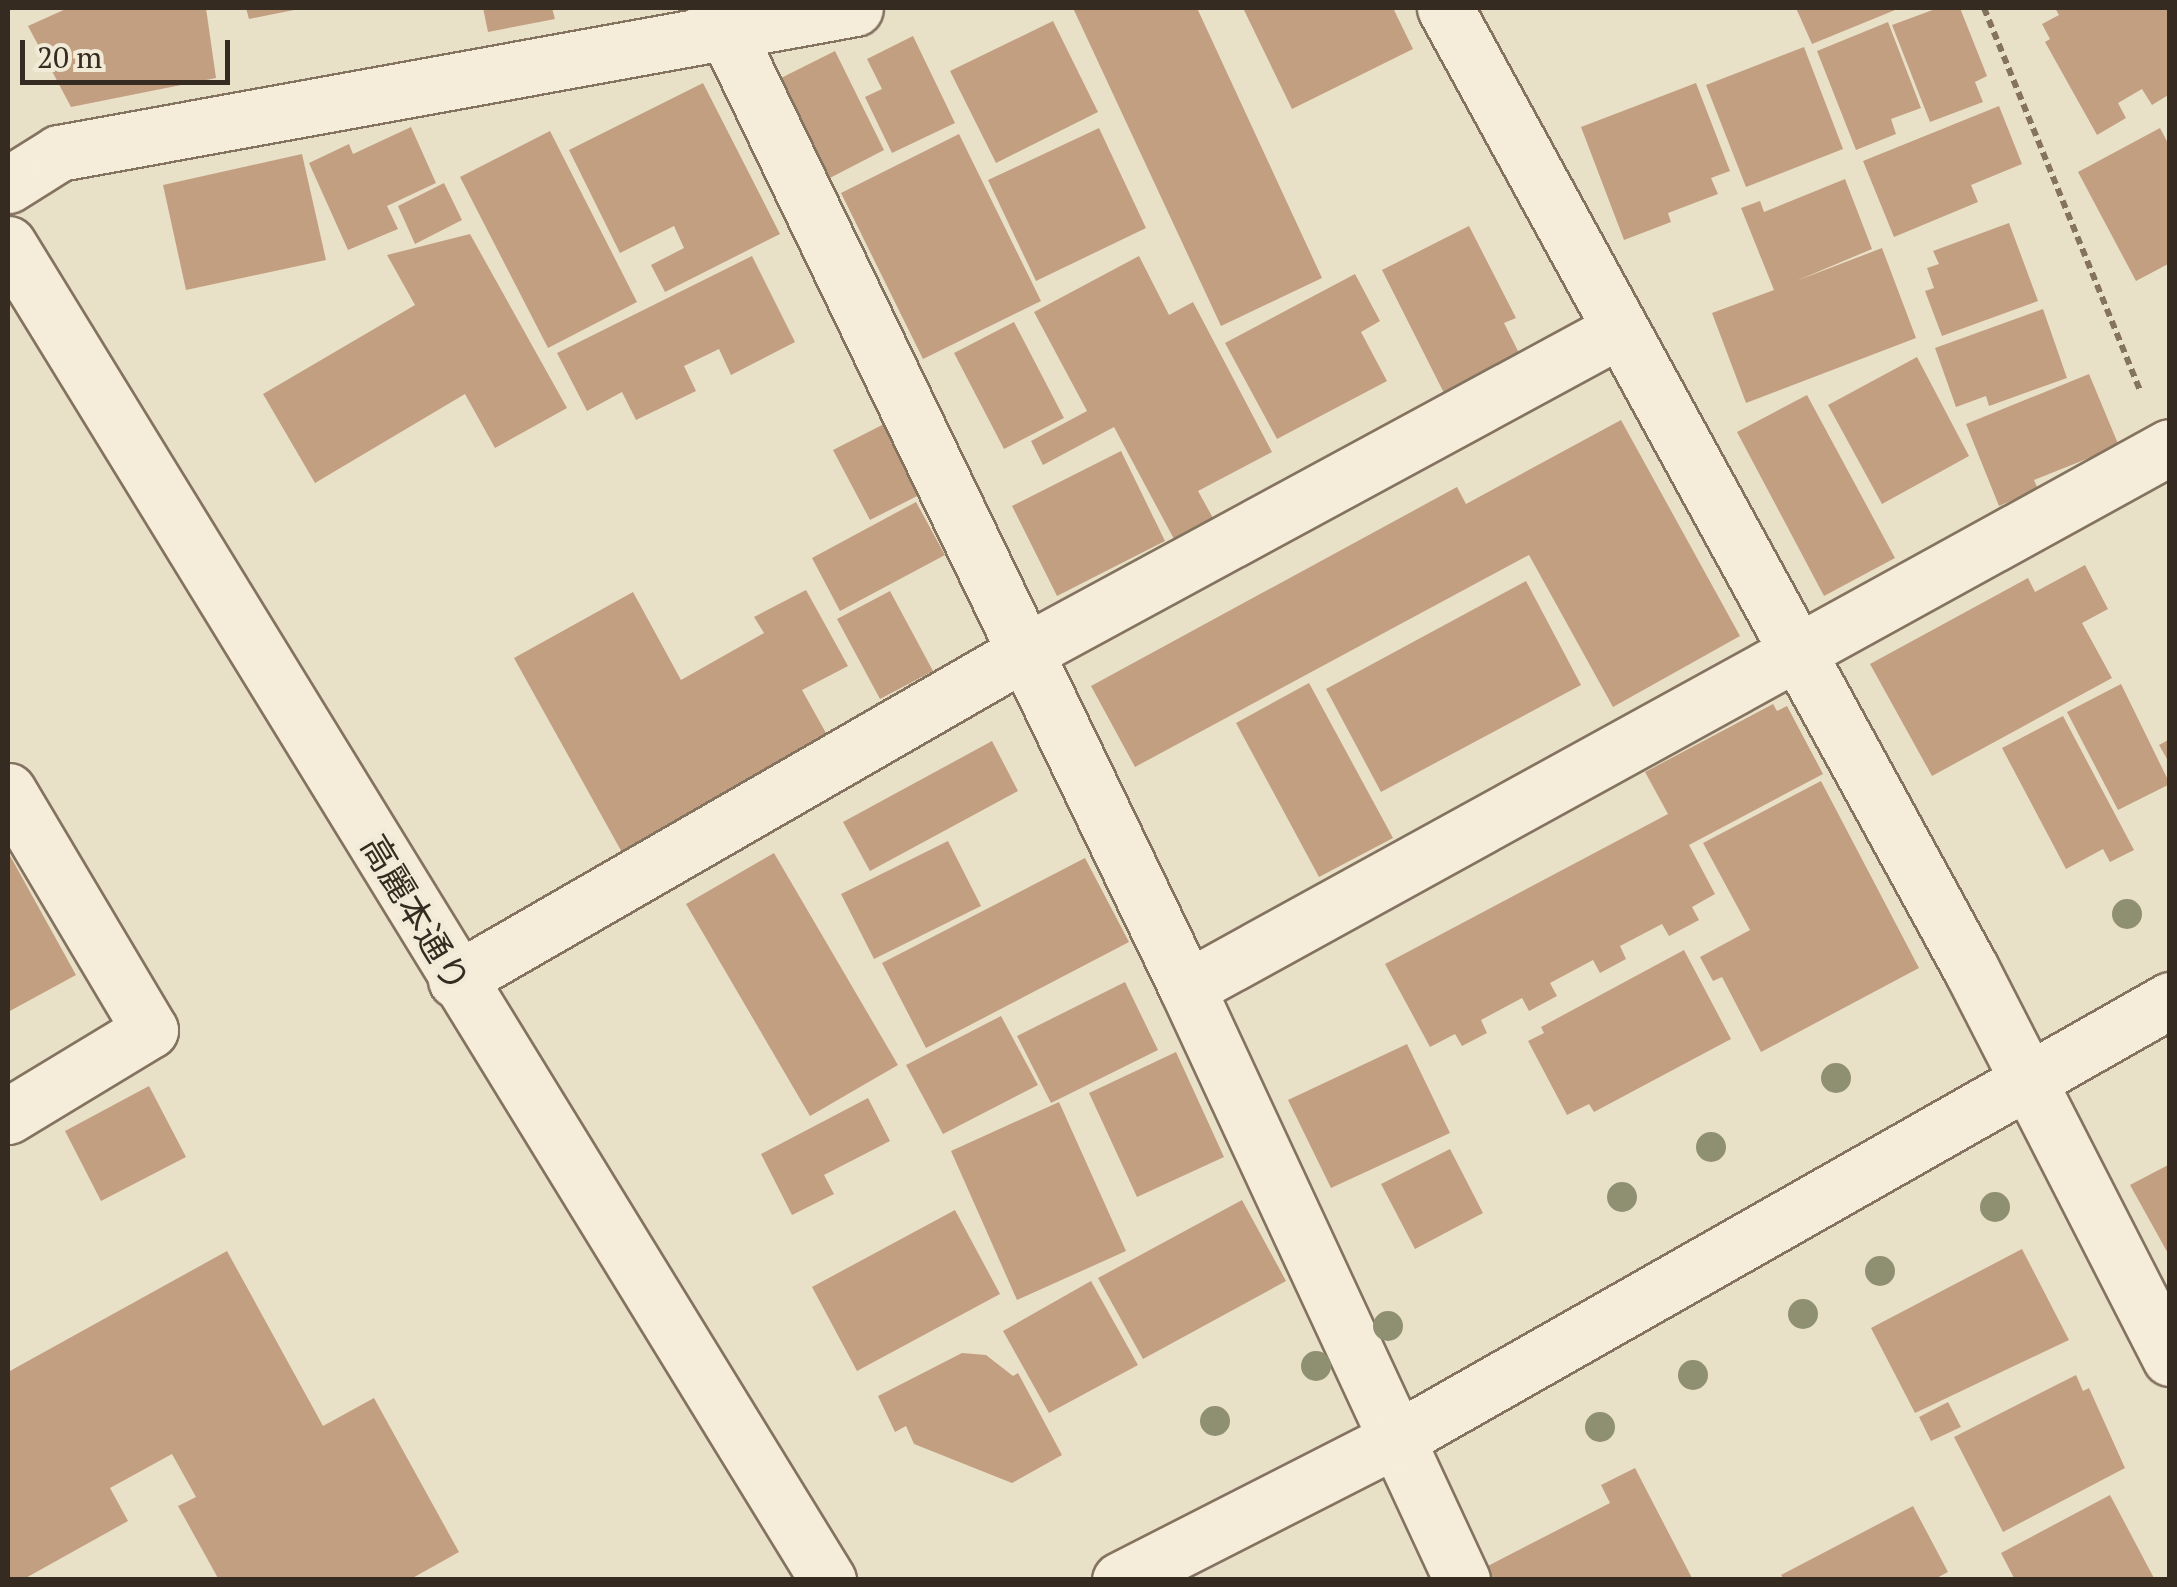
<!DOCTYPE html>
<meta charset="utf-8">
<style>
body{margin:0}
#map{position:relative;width:2177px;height:1587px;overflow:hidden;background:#e9e0c8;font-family:"PT Serif","Noto Sans JP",serif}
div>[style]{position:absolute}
.building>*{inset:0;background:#c39f82}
.path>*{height:6px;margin-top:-3px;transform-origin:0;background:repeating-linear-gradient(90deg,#83735f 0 8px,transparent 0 13px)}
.roads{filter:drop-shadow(2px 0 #83735f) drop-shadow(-2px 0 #83735f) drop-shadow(0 2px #83735f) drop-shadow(0 -2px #83735f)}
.minor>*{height:55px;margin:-27.5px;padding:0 27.5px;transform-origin:27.5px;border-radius:27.5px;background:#f5edda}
.trees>*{width:30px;height:30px;margin:-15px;border-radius:50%;background:#8f9071}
span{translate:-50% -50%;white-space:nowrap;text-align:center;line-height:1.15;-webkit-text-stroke:8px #f1ead6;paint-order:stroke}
.street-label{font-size:35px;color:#352b21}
.frame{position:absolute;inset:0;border:10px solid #352b21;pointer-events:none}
.scale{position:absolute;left:20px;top:40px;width:210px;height:45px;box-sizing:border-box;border:5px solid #352b21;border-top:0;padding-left:12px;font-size:30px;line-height:35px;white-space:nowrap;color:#352b21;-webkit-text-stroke:8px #f1ead6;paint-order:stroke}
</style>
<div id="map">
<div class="building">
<i style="clip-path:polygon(68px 8px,206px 8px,216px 78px,71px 107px,28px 26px)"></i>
<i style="clip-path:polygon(246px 8px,299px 8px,299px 9px,249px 19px)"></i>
<i style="clip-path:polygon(483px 8px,552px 8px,555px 19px,488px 32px)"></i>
<i style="clip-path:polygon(1073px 8px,1197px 8px,1322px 278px,1221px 326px)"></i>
<i style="clip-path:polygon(1243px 8px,1393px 8px,1413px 49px,1292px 109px)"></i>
<i style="clip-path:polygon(1796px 8px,1900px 8px,1812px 44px)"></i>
<i style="clip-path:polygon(1938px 8px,1960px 8px,1987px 76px,1975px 82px,1983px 102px,1930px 122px,1892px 25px)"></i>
<i style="clip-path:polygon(2055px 8px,2170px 8px,2170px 94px,2152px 105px,2142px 89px,2118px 103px,2126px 118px,2097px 135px,2045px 42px,2050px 39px,2042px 24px,2059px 15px)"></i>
<i style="clip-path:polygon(1053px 21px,1098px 112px,996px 163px,950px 71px)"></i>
<i style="clip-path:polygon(1888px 22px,1921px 108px,1891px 119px,1896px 134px,1856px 150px,1817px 51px)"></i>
<i style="clip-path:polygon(913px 36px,955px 123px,892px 153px,865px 97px,882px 89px,867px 59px)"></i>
<i style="clip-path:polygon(1804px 47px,1843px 149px,1746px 187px,1706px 85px)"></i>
<i style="clip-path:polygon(835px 51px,884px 150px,826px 180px,777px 80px)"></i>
<i style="clip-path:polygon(703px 83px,780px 234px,665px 292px,651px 265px,684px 248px,674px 226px,620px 253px,569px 150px)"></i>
<i style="clip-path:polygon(1696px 83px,1730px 171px,1711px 178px,1718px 194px,1668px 213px,1671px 222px,1624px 240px,1581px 127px)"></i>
<i style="clip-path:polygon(1999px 106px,2022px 164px,1971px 185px,1978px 202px,1894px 237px,1863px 161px)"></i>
<i style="clip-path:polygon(411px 127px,436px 183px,387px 206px,398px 229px,348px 250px,309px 163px,349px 144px,353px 154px)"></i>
<i style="clip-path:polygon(1099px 128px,1146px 228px,1036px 281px,988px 180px)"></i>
<i style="clip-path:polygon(2160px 128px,2170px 147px,2170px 263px,2136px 281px,2078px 172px)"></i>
<i style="clip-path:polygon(550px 131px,637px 302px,548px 348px,460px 177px)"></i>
<i style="clip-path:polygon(959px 134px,1041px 301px,923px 359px,841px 193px)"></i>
<i style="clip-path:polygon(302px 154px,326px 260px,186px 290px,163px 185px)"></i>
<i style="clip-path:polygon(1845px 179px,1872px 249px,1796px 281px,1882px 248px,1916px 338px,1746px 403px,1712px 313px,1774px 290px,1741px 208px,1760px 201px,1764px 212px)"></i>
<i style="clip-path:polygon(444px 183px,462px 220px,415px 244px,398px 206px)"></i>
<i style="clip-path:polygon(2009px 223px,2038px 301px,1942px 336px,1925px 291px,1934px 288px,1927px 268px,1939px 264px,1933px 251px)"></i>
<i style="clip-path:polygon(1469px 226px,1516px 318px,1504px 323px,1521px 357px,1445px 395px,1382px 270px)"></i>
<i style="clip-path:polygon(470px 234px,567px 408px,495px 448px,465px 394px,315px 483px,263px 394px,415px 305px,387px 255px)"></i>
<i style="clip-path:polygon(752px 256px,795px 342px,731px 375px,719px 349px,684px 366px,696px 391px,636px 420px,622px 392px,587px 411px,557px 353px)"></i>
<i style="clip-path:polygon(1139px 256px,1169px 315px,1193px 302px,1272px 452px,1198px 491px,1213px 518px,1174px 539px,1114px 427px,1043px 465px,1031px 441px,1087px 411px,1034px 312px)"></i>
<i style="clip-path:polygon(1355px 274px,1380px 321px,1361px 332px,1387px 381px,1277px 439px,1225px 343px)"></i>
<i style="clip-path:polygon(2043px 309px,2067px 378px,1989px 406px,1986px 396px,1956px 407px,1935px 348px)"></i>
<i style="clip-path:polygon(1014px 322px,1064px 418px,1004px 449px,954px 353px)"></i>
<i style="clip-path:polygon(1917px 357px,1969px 456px,1882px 504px,1828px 405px)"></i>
<i style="clip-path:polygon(2089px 374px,2119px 446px,2034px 480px,2038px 489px,1999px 506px,1966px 424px)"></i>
<i style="clip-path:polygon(1807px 395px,1895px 558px,1824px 596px,1737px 432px)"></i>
<i style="clip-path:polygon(1621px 420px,1740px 636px,1613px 707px,1529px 555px,1135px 767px,1091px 686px,1457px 487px,1466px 504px)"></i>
<i style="clip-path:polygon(888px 422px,925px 492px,870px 520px,833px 450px)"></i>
<i style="clip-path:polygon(1121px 451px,1165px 541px,1057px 596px,1012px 506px)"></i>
<i style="clip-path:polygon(916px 502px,945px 555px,840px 611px,812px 558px)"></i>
<i style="clip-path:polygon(2085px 565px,2108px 609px,2082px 623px,2112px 678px,1932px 776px,1870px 664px,2028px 578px,2035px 592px)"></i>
<i style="clip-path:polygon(1526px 581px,1581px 685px,1381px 792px,1326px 689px)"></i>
<i style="clip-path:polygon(806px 590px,848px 666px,802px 690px,831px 742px,624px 856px,514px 658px,633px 592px,681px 680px,764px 633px,754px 617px)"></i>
<i style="clip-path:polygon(890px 591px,933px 671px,880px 699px,837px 619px)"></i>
<i style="clip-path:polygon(1309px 683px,1393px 838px,1319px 877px,1236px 723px)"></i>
<i style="clip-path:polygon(2121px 684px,2170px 784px,2118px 810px,2067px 712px)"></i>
<i style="clip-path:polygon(1773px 704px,1777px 711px,1787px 706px,1823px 774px,1689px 845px,1715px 894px,1692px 907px,1699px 920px,1669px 936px,1662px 924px,1620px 946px,1626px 959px,1600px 973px,1593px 960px,1550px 983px,1557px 996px,1529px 1011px,1522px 998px,1481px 1020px,1487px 1033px,1462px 1046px,1455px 1034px,1430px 1047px,1385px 964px,1668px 814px,1645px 772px)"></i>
<i style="clip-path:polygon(2063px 716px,2134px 850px,2110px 862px,2103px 849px,2066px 869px,2002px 748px)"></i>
<i style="clip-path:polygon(2170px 739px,2170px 764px,2159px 745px)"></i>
<i style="clip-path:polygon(992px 741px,1018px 791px,870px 871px,843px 822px)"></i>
<i style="clip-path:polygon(1821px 781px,1919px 968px,1761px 1052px,1722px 977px,1713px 981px,1700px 957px,1750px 930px,1703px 843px)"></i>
<i style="clip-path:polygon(948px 841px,981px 906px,874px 959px,841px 894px)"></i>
<i style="clip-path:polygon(8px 852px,76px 975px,8px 1012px)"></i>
<i style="clip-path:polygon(774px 853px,898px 1065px,810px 1116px,686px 904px)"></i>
<i style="clip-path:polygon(1085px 858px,1129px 942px,926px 1048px,882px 963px)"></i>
<i style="clip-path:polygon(1684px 950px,1731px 1039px,1594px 1112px,1589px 1104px,1567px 1115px,1528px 1041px,1544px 1033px,1541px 1027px)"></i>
<i style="clip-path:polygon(1125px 982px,1158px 1050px,1051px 1103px,1017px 1036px)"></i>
<i style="clip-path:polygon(1001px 1016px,1038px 1085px,943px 1134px,906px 1065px)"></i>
<i style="clip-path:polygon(1407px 1044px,1450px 1133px,1331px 1188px,1288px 1100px)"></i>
<i style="clip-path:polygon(1176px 1052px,1224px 1157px,1137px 1197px,1089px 1093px)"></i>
<i style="clip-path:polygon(149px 1086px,186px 1157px,101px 1201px,65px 1131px)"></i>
<i style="clip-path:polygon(868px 1098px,890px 1141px,824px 1175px,834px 1194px,792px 1215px,761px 1154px)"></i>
<i style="clip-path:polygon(1059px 1102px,1126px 1251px,1017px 1300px,951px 1151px)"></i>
<i style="clip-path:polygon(1450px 1149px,1483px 1213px,1415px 1249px,1381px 1184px)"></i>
<i style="clip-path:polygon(2170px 1164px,2170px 1257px,2130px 1185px)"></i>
<i style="clip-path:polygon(1242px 1200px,1286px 1281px,1143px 1359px,1098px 1278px)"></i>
<i style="clip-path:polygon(955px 1210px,1000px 1294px,857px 1371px,812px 1287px)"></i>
<i style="clip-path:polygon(2022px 1249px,2069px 1340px,1915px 1413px,1871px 1328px)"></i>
<i style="clip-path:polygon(227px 1251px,323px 1426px,374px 1398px,459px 1552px,409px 1580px,219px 1580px,178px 1506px,196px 1497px,172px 1454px,110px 1488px,128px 1521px,22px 1580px,8px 1580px,8px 1372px)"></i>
<i style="clip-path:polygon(1091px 1281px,1138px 1365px,1049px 1413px,1003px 1331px)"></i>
<i style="clip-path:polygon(962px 1353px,986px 1355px,1013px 1376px,1018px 1373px,1062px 1455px,1012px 1483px,914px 1444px,906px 1426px,895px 1432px,878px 1396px)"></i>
<i style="clip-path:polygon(2076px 1375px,2083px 1391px,2089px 1388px,2125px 1468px,2003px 1532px,1954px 1437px)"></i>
<i style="clip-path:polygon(1948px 1402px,1961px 1427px,1931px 1441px,1919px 1417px)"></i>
<i style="clip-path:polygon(1635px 1468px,1693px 1580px,1487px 1580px,1482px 1569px,1610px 1503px,1601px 1485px)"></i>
<i style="clip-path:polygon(2110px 1495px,2155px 1580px,2015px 1580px,2001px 1553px)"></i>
<i style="clip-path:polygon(1913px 1506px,1948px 1572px,1933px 1580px,1784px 1580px,1781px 1575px)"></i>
</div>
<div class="path">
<i style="left:1984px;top:8px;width:414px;rotate:67.8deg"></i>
</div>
<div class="roads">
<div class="minor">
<i style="left:715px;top:8px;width:1088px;rotate:64.28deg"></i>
<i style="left:1187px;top:988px;width:653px;rotate:65.08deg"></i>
<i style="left:1445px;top:8px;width:1096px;rotate:61.31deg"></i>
<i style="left:1971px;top:969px;width:437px;rotate:62.9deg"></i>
<i style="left:8px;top:185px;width:60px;rotate:-32.1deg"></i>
<i style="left:59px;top:153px;width:809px;rotate:-10.32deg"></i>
<i style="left:8px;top:244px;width:1568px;rotate:58.46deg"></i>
<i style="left:8px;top:791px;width:278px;rotate:59.3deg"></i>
<i style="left:150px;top:1030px;width:166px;rotate:148.8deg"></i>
<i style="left:456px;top:980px;width:657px;rotate:-29.96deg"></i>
<i style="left:1025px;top:652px;width:676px;rotate:-28.46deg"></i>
<i style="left:1187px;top:988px;width:1122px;rotate:-28.83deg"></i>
<i style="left:1120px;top:1580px;width:311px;rotate:-27deg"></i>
<i style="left:1397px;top:1439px;width:889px;rotate:-29.59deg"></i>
</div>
</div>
<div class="trees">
<i style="left:2127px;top:914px"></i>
<i style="left:1836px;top:1078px"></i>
<i style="left:1711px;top:1147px"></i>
<i style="left:1622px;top:1197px"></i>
<i style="left:1995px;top:1207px"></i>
<i style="left:1880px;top:1271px"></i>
<i style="left:1803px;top:1314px"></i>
<i style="left:1388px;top:1326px"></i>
<i style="left:1316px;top:1366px"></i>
<i style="left:1693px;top:1375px"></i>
<i style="left:1215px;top:1421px"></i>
<i style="left:1600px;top:1427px"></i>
</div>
<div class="street-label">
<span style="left:416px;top:913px;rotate:59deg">高麗本通り</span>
</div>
<div class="frame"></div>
<div class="scale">20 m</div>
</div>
